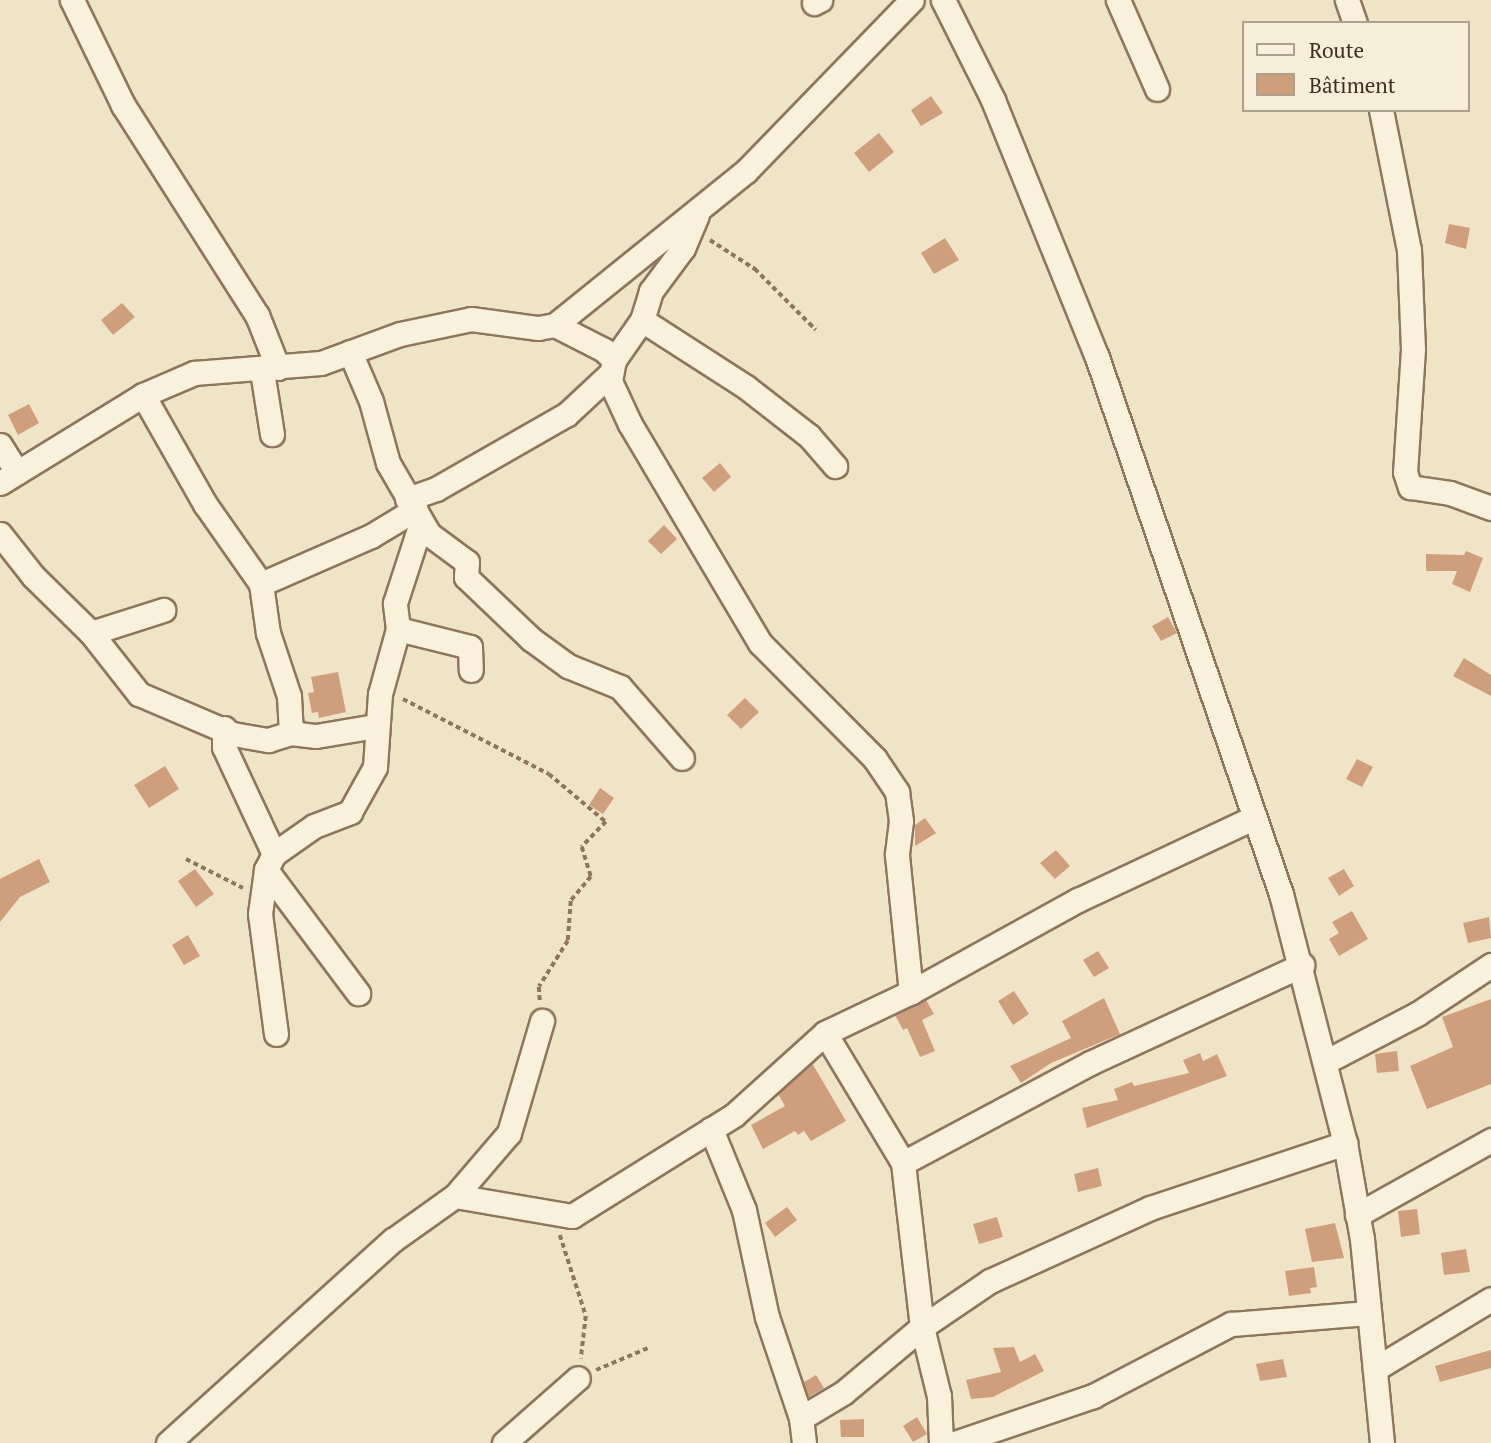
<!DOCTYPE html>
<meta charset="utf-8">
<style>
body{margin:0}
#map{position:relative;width:1491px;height:1443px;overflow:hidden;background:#f0e4c8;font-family:"PT Serif",serif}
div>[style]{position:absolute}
.building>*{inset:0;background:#cf9f7d}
.path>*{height:3.5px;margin-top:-1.75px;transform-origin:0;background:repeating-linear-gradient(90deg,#8d765c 0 5px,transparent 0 8.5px)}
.roads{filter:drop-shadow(2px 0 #8d765c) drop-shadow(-2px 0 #8d765c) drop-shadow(0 2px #8d765c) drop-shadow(0 -2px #8d765c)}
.minor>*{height:23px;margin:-11.5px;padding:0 11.5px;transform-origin:11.5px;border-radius:11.5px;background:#faf1dc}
span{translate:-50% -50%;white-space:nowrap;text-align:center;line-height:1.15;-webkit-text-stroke:6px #f7eed8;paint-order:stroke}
.legend{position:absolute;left:1242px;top:21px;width:228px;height:91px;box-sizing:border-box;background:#f7eed8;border:2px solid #ada18e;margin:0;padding:9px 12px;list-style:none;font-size:21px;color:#3d2e20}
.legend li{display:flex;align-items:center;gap:14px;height:35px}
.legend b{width:35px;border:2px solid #ada18e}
</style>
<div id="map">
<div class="building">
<i style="clip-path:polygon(931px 96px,943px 113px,921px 126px,911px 110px)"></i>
<i style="clip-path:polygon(879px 133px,894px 152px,869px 172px,854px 153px)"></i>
<i style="clip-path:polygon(1449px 224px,1470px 228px,1466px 249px,1445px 243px)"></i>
<i style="clip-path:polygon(945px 238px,959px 260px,934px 274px,921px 253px)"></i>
<i style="clip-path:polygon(122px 303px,135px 317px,113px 335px,101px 320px)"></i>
<i style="clip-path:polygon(29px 404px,39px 423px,18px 435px,8px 415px)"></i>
<i style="clip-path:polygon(720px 463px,731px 477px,714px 492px,702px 478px)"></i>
<i style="clip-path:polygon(664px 525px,677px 539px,661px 554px,648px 541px)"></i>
<i style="clip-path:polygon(1466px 551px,1483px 558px,1470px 592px,1452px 584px,1457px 571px,1426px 571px,1426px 554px,1464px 555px)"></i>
<i style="clip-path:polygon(1168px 617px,1177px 633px,1161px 641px,1152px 626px)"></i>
<i style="clip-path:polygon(1464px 658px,1491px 675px,1491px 696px,1453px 676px)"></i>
<i style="clip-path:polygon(338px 672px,346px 712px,319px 718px,318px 712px,312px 713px,308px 693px,314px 692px,311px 677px)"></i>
<i style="clip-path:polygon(745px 698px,759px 712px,741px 729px,727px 715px)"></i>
<i style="clip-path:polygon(1357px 759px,1373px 767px,1362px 787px,1346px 779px)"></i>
<i style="clip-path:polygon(165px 766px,179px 789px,149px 808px,134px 785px)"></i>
<i style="clip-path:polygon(600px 788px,614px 798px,603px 814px,589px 805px)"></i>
<i style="clip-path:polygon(925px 818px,936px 833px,915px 846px,915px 825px)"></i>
<i style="clip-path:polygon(1056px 850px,1070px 866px,1055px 879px,1040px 863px)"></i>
<i style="clip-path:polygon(39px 859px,50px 882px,20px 897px,0 922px,0 879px)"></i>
<i style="clip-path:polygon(195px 869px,214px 894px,196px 907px,178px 881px)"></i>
<i style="clip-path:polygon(1344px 869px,1354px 886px,1339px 896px,1328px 878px)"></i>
<i style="clip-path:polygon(1352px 911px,1368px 939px,1339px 956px,1329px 939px,1339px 933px,1332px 922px)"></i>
<i style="clip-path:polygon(1489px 917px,1491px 938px,1468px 943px,1463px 923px)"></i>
<i style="clip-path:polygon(188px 935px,200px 956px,184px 965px,172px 945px)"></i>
<i style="clip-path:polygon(1098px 951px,1109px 968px,1094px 977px,1083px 960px)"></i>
<i style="clip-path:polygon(1014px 991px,1029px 1014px,1013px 1025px,998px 1001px)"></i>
<i style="clip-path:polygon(1104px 998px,1120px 1034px,1051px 1063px,1021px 1083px,1010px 1066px,1071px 1038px,1062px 1021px)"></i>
<i style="clip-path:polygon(1491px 999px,1491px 1084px,1427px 1109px,1410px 1066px,1453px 1047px,1442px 1017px)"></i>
<i style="clip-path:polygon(926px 1000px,934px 1014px,922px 1020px,935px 1051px,920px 1057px,907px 1028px,903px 1030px,895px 1015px)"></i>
<i style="clip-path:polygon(1397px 1051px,1399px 1071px,1377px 1073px,1375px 1054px)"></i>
<i style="clip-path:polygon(1200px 1053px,1203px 1061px,1217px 1054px,1227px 1076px,1087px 1128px,1082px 1108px,1118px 1100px,1114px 1089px,1132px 1082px,1134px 1086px,1189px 1073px,1183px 1060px)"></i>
<i style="clip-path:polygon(812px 1063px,846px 1121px,811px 1141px,804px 1131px,798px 1135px,795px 1131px,763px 1149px,751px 1125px,785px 1106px,778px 1094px)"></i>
<i style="clip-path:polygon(1098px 1168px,1102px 1186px,1078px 1192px,1074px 1174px)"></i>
<i style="clip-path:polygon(787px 1207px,797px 1220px,775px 1237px,765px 1223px)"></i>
<i style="clip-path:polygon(1417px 1209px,1420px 1234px,1401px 1237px,1398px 1211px)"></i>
<i style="clip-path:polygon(997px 1217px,1003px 1237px,979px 1244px,973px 1224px)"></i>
<i style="clip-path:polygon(1335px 1223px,1344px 1258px,1312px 1262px,1305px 1229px)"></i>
<i style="clip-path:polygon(1466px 1249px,1470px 1272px,1444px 1275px,1441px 1253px)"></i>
<i style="clip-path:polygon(1314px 1267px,1317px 1287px,1310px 1288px,1311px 1293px,1289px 1296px,1285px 1271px)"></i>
<i style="clip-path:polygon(1014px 1347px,1020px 1362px,1035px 1354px,1044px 1371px,993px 1397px,971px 1399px,966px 1380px,1001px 1372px,993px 1348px)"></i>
<i style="clip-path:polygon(1491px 1350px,1491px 1368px,1440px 1382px,1435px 1366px)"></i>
<i style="clip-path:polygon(1283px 1359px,1287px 1377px,1260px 1381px,1256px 1364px)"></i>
<i style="clip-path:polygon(816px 1375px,824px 1388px,809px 1397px,804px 1382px)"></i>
<i style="clip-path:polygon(917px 1417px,927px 1434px,913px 1442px,903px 1426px)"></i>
<i style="clip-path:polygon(864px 1419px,864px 1437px,841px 1437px,840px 1420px)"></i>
</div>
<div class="path">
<i style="left:710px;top:240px;width:54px;rotate:32.8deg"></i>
<i style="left:755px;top:269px;width:86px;rotate:45deg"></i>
<i style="left:403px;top:699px;width:164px;rotate:27.2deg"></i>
<i style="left:549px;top:774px;width:75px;rotate:40.1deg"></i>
<i style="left:606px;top:822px;width:35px;rotate:134deg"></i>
<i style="left:582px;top:847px;width:31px;rotate:73deg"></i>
<i style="left:591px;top:877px;width:31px;rotate:130deg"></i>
<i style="left:571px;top:901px;width:40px;rotate:94.3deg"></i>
<i style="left:568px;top:941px;width:54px;rotate:122.2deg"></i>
<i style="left:539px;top:987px;width:15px;rotate:86deg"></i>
<i style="left:186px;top:859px;width:64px;rotate:27deg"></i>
<i style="left:560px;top:1235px;width:85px;rotate:72.2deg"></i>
<i style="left:586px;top:1316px;width:43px;rotate:96.6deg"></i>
<i style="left:596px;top:1370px;width:56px;rotate:-22.9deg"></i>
</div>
<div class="roads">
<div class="minor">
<i style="left:72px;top:0;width:117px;rotate:64.1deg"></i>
<i style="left:123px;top:105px;width:249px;rotate:57.5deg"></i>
<i style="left:257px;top:315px;width:57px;rotate:68.4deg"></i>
<i style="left:943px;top:0;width:112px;rotate:63.4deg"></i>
<i style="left:993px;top:100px;width:277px;rotate:68deg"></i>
<i style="left:1097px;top:357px;width:568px;rotate:71.09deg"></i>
<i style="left:1281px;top:894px;width:257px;rotate:75.6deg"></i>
<i style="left:1345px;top:1143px;width:97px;rotate:80deg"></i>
<i style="left:1362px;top:1239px;width:205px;rotate:84.4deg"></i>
<i style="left:1118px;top:0;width:97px;rotate:66.3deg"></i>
<i style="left:1347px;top:0;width:24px;rotate:71deg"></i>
<i style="left:814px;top:3px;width:7px;rotate:-27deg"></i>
<i style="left:1381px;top:110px;width:143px;rotate:78.7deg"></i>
<i style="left:1409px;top:250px;width:99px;rotate:87.7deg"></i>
<i style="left:1413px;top:349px;width:123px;rotate:93.7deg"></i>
<i style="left:1405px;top:472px;width:16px;rotate:72deg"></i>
<i style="left:1410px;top:487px;width:40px;rotate:8.5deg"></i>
<i style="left:1450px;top:493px;width:44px;rotate:20.1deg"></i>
<i style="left:697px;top:215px;width:36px;rotate:113deg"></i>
<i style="left:683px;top:248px;width:54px;rotate:126.7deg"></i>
<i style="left:651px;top:291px;width:30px;rotate:107deg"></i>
<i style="left:642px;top:320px;width:49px;rotate:125deg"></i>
<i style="left:614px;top:360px;width:21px;rotate:101deg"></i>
<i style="left:610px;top:381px;width:47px;rotate:65.1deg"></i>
<i style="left:630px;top:424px;width:255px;rotate:59.3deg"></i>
<i style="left:760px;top:643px;width:163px;rotate:45.2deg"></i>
<i style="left:875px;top:759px;width:40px;rotate:56deg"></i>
<i style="left:897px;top:792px;width:29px;rotate:82deg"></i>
<i style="left:901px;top:821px;width:34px;rotate:97deg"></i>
<i style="left:897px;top:855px;width:138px;rotate:84.2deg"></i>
<i style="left:642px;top:320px;width:124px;rotate:32.8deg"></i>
<i style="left:746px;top:387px;width:80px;rotate:37.9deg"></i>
<i style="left:809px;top:436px;width:40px;rotate:49deg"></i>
<i style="left:555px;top:325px;width:55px;rotate:27deg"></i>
<i style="left:604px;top:350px;width:14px;rotate:45deg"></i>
<i style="left:350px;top:352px;width:53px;rotate:66.8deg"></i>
<i style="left:371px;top:401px;width:64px;rotate:74.7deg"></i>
<i style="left:388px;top:463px;width:82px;rotate:60deg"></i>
<i style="left:429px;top:534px;width:47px;rotate:36.4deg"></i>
<i style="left:467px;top:562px;width:15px;rotate:94deg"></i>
<i style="left:466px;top:577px;width:90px;rotate:43.6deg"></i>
<i style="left:531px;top:639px;width:46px;rotate:36.1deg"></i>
<i style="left:568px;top:666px;width:56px;rotate:22deg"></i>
<i style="left:620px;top:687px;width:94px;rotate:48.9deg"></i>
<i style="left:262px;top:371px;width:64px;rotate:81deg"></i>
<i style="left:143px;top:395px;width:125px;rotate:60.4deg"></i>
<i style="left:205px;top:504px;width:98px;rotate:55deg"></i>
<i style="left:261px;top:584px;width:49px;rotate:81.9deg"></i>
<i style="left:268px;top:633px;width:66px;rotate:71.6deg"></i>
<i style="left:289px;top:696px;width:37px;rotate:87deg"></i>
<i style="left:0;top:445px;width:32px;rotate:58deg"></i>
<i style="left:0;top:483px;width:168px;rotate:-31.6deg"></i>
<i style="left:143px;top:395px;width:56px;rotate:-23.3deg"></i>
<i style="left:194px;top:373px;width:127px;rotate:-4.5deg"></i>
<i style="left:321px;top:363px;width:84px;rotate:-20.2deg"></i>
<i style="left:400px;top:334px;width:73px;rotate:-11.9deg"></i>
<i style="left:471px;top:319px;width:68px;rotate:7.7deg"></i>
<i style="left:538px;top:328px;width:17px;rotate:-10deg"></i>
<i style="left:555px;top:325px;width:245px;rotate:-38.9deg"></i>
<i style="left:746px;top:171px;width:238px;rotate:-45.9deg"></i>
<i style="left:407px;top:499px;width:31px;rotate:-19deg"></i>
<i style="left:436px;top:489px;width:151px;rotate:-29.8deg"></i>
<i style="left:567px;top:414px;width:60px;rotate:-43deg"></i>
<i style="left:0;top:534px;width:53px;rotate:51.8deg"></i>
<i style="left:33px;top:576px;width:81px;rotate:44.5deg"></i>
<i style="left:91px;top:633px;width:78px;rotate:51.8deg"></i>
<i style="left:139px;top:694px;width:102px;rotate:23.1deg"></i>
<i style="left:233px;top:734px;width:36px;rotate:10deg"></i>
<i style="left:268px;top:740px;width:24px;rotate:-17deg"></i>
<i style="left:291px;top:733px;width:25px;rotate:7deg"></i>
<i style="left:316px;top:736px;width:61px;rotate:-9.5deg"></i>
<i style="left:261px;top:584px;width:120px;rotate:-23.6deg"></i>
<i style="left:371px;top:536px;width:52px;rotate:-31deg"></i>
<i style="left:398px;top:629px;width:74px;rotate:14deg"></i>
<i style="left:470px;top:647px;width:23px;rotate:88deg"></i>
<i style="left:91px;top:633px;width:76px;rotate:-17.7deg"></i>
<i style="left:224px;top:728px;width:19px;rotate:90deg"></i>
<i style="left:224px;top:747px;width:118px;rotate:65deg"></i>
<i style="left:274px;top:854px;width:18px;rotate:117deg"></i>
<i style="left:266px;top:870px;width:154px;rotate:53.2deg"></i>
<i style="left:274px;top:854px;width:49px;rotate:-35deg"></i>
<i style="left:314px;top:826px;width:39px;rotate:-21deg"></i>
<i style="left:350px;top:812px;width:51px;rotate:-60.9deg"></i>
<i style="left:375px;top:767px;width:73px;rotate:-86.1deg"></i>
<i style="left:380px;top:694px;width:67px;rotate:-74.5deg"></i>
<i style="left:398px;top:629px;width:26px;rotate:-97deg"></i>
<i style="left:395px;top:603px;width:84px;rotate:-72deg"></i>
<i style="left:266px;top:870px;width:44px;rotate:97.8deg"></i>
<i style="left:260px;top:914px;width:121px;rotate:82.4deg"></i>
<i style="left:825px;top:1033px;width:152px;rotate:59deg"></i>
<i style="left:903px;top:1163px;width:165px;rotate:83.4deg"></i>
<i style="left:922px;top:1327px;width:71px;rotate:76.2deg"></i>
<i style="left:939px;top:1396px;width:47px;rotate:87.6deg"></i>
<i style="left:1327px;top:1061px;width:102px;rotate:-27.6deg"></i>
<i style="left:1417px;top:1014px;width:89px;rotate:-33.5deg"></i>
<i style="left:711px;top:1129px;width:87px;rotate:67.8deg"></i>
<i style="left:744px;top:1210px;width:109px;rotate:77.9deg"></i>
<i style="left:767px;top:1317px;width:107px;rotate:71.4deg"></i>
<i style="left:801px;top:1418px;width:25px;rotate:83deg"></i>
<i style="left:903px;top:1163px;width:212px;rotate:-28.1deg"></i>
<i style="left:1090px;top:1063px;width:234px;rotate:-24.8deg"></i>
<i style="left:455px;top:1196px;width:119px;rotate:9.7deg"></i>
<i style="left:572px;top:1216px;width:191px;rotate:-31.9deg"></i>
<i style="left:734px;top:1115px;width:122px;rotate:-42deg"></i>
<i style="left:825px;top:1033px;width:95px;rotate:-25.5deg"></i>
<i style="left:911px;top:992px;width:191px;rotate:-28.9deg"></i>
<i style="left:1078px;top:900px;width:193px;rotate:-25.1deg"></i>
<i style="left:1357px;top:1215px;width:154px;rotate:-29.2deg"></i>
<i style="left:1375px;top:1369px;width:135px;rotate:-31.1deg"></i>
<i style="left:801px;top:1418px;width:49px;rotate:-30.8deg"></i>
<i style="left:843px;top:1393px;width:103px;rotate:-39.9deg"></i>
<i style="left:922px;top:1327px;width:82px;rotate:-34.1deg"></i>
<i style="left:990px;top:1281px;width:176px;rotate:-24.5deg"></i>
<i style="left:1150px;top:1208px;width:206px;rotate:-18.4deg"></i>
<i style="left:168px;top:1443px;width:303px;rotate:-42.1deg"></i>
<i style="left:393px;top:1240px;width:76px;rotate:-35.4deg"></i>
<i style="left:455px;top:1196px;width:83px;rotate:-49.4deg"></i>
<i style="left:509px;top:1133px;width:117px;rotate:-73.6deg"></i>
<i style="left:504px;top:1443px;width:98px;rotate:-41.3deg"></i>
<i style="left:955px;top:1443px;width:146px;rotate:-18.8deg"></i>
<i style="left:1093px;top:1396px;width:156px;rotate:-27.6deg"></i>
<i style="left:1231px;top:1324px;width:138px;rotate:-4.6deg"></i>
</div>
</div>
<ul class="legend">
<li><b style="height:9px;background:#faf1dc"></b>Route</li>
<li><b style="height:19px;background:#cf9f7d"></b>Bâtiment</li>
</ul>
</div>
